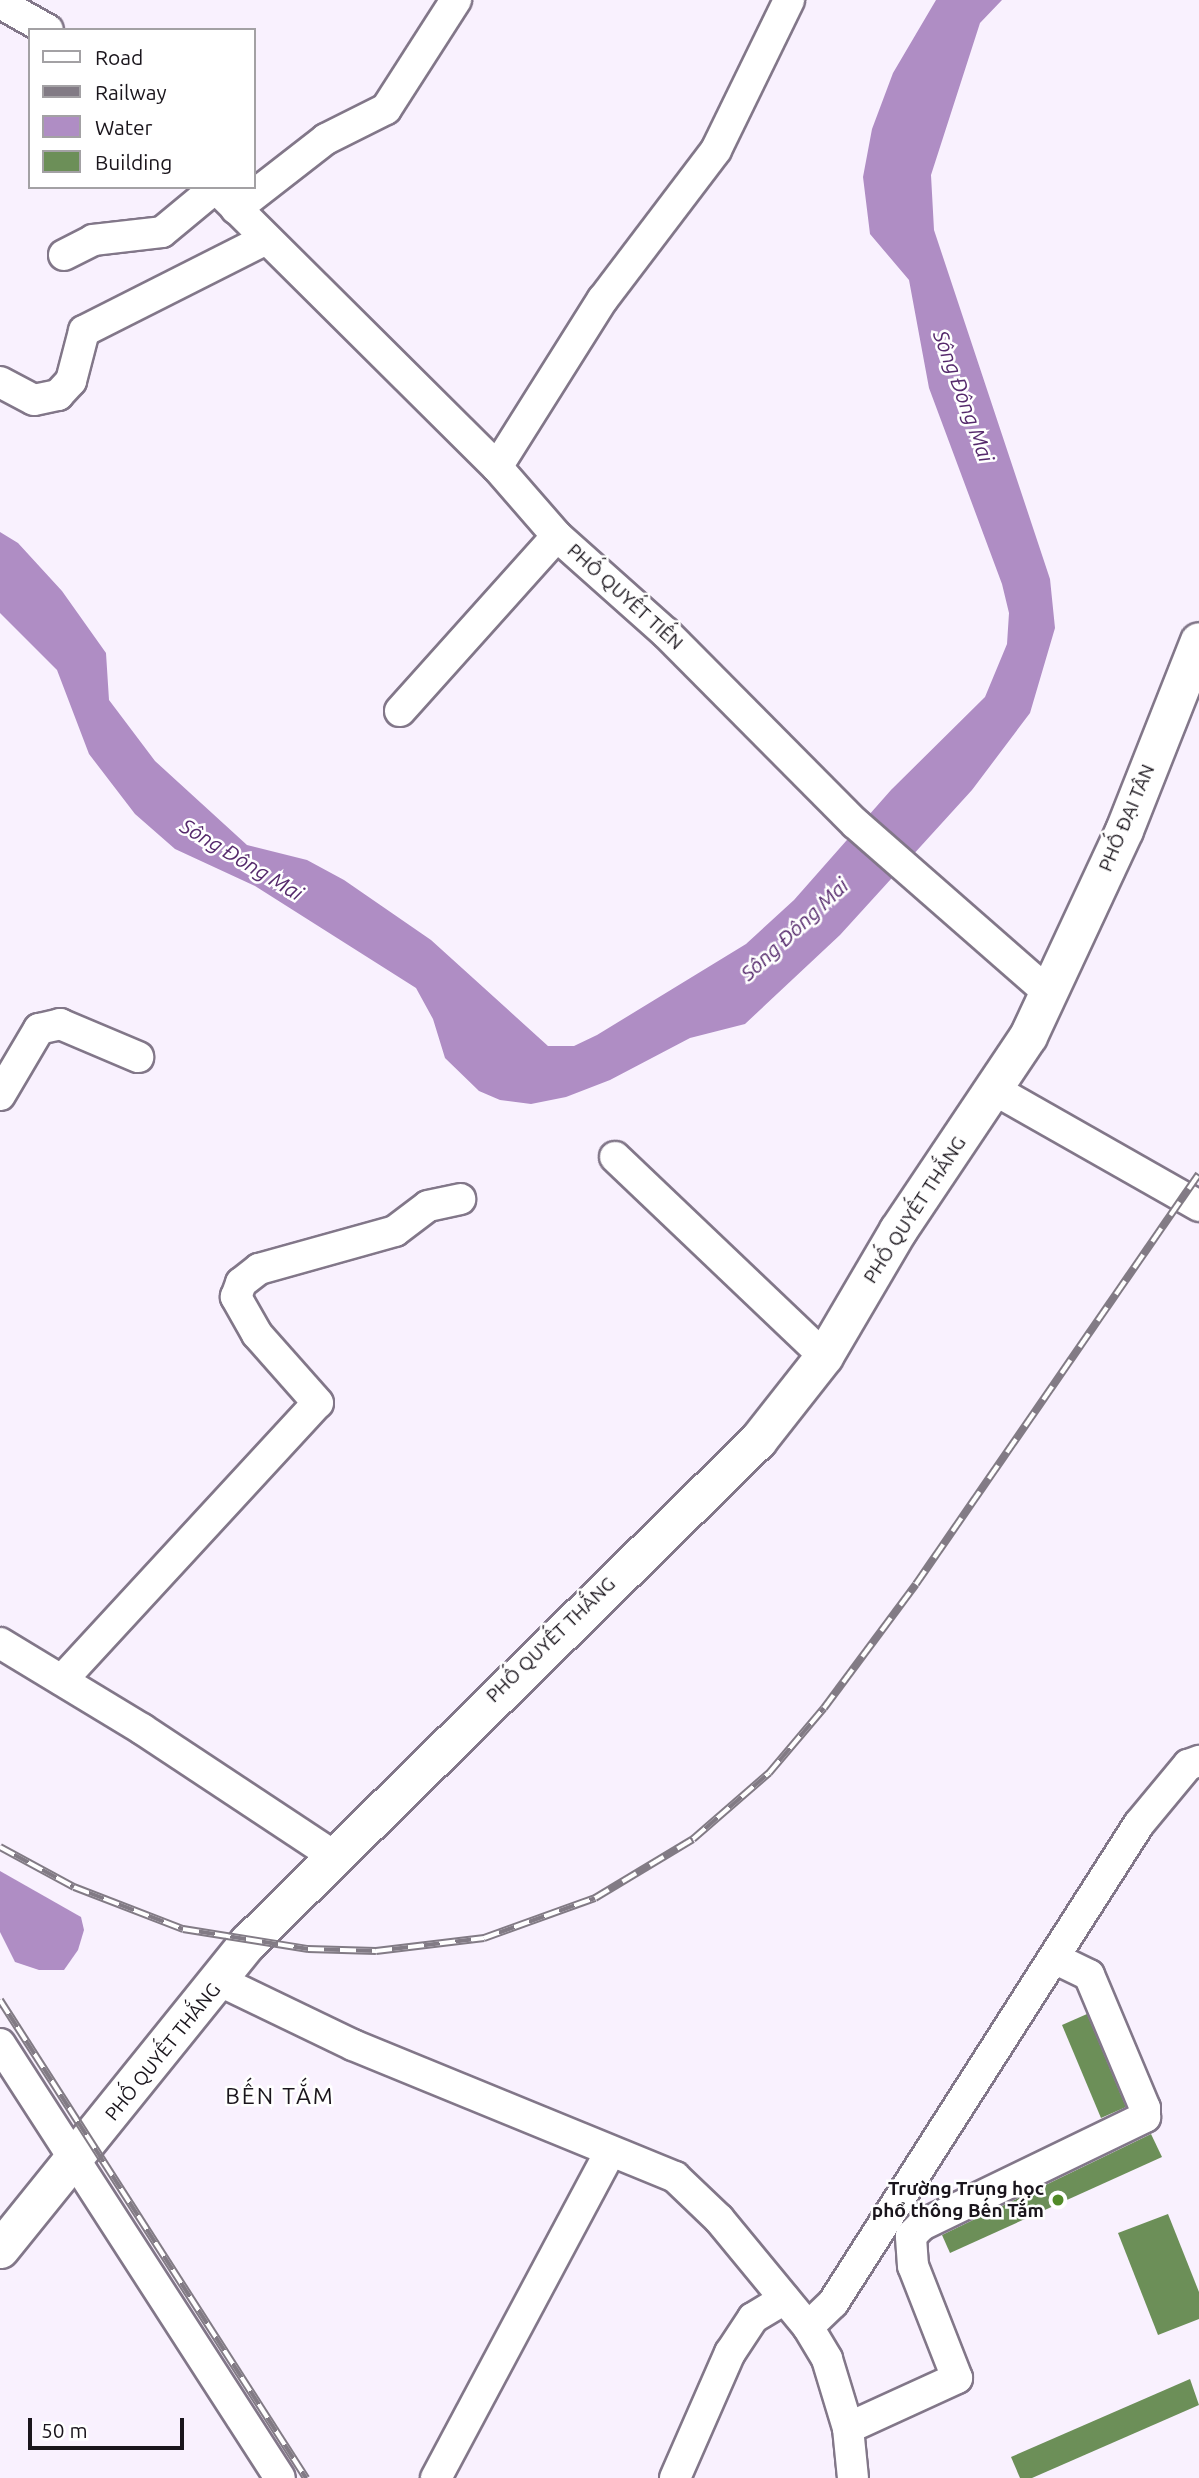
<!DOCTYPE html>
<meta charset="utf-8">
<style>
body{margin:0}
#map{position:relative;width:1199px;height:2478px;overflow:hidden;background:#f9f1fe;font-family:Ubuntu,sans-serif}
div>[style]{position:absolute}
.water>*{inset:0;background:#af8dc4}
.building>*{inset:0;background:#6c8f58}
.roads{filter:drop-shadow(2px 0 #827789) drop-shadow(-2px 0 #827789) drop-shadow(0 2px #827789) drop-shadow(0 -2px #827789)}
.minor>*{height:30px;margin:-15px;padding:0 15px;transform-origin:15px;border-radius:15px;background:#fff}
.major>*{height:37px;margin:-18.5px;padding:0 18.5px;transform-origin:18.5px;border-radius:18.5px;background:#fff}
.rail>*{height:8px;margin-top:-4px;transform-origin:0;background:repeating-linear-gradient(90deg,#fff 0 16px,#827b85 0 32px);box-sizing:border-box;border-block:2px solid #827b85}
.dots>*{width:19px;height:19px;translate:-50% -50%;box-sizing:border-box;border:4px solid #fff;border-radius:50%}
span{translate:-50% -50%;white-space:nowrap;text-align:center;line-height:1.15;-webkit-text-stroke:5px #fff;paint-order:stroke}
.street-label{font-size:19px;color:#1a151c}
.poi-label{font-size:19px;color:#1a151c;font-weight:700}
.right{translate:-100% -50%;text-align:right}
.water-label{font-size:21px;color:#55296c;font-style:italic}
.quarter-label{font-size:23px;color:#1a151c;letter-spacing:2px}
.legend{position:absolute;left:28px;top:28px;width:228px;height:161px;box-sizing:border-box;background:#fff;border:2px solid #a3a1a4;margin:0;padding:9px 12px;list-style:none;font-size:21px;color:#1a151c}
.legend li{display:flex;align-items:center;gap:14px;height:35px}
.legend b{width:35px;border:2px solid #a3a1a4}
.scale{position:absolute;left:28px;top:2418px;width:156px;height:32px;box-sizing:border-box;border:4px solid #1a151c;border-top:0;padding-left:9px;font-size:21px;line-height:24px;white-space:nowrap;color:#1a151c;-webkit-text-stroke:5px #fff;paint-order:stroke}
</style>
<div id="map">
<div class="water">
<i style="clip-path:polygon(936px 0,1002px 0,980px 23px,931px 175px,934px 230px,1050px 579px,1055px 628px,1030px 713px,972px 790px,840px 935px,745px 1024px,690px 1038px,610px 1080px,566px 1097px,531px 1104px,500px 1100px,479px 1091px,445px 1058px,433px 1019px,416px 988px,255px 886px,175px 849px,135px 814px,89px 754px,57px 670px,0 613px,0 532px,18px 543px,62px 591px,106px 653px,109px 700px,155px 761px,247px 845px,307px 860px,344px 880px,431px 940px,548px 1046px,574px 1046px,597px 1035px,746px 944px,794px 900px,891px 790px,985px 697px,1007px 644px,1009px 613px,1002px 584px,929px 388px,909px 280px,870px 234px,863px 177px,872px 129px,893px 73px)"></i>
<i style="clip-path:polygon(0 1871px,81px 1917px,84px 1930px,78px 1950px,64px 1970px,39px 1970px,15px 1962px,0 1932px)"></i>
</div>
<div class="building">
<i style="clip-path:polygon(1087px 2014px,1126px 2107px,1101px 2118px,1062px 2025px)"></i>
<i style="clip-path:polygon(1151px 2134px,1162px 2157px,950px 2253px,942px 2235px)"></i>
<i style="clip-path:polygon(1168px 2214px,1199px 2292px,1199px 2319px,1158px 2335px,1118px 2233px)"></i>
<i style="clip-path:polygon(1190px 2379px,1199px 2405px,1032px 2478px,1020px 2478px,1011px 2457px)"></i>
</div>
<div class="roads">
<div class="minor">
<i style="left:0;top:3px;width:55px;rotate:29.4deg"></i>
<i style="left:215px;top:187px;width:397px;rotate:44.8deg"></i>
<i style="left:497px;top:467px;width:91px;rotate:49deg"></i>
<i style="left:557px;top:536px;width:146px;rotate:41.7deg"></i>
<i style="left:666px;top:633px;width:269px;rotate:45.2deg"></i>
<i style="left:856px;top:824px;width:257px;rotate:41.2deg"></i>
<i style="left:236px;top:209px;width:114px;rotate:-37.9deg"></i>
<i style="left:326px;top:139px;width:67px;rotate:-26.6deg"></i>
<i style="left:386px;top:109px;width:130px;rotate:-57.3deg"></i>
<i style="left:64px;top:255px;width:33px;rotate:-27deg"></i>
<i style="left:93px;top:240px;width:69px;rotate:-6.6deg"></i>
<i style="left:162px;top:232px;width:69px;rotate:-39.7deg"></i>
<i style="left:0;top:382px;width:38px;rotate:28deg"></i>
<i style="left:34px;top:400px;width:25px;rotate:-12deg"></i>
<i style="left:58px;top:395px;width:19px;rotate:-47deg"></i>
<i style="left:71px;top:381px;width:52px;rotate:-75.4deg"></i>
<i style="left:84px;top:331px;width:204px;rotate:-26.8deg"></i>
<i style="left:497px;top:467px;width:199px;rotate:-57.8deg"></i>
<i style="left:603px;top:299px;width:187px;rotate:-52.8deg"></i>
<i style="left:716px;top:150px;width:167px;rotate:-64deg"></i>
<i style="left:400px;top:711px;width:235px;rotate:-48.1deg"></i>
<i style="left:995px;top:1090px;width:235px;rotate:29.6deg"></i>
<i style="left:0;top:1095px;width:77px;rotate:-59.4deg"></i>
<i style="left:39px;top:1029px;width:22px;rotate:-13deg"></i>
<i style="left:60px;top:1024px;width:85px;rotate:22.9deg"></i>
<i style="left:615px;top:1157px;width:289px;rotate:43.6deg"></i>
<i style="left:0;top:1643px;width:166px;rotate:31.2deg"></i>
<i style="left:142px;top:1729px;width:230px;rotate:33.5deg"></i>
<i style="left:62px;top:1680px;width:377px;rotate:-47.3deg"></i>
<i style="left:318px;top:1403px;width:92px;rotate:-131.5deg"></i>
<i style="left:257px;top:1334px;width:43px;rotate:-119.6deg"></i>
<i style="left:236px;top:1297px;width:15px;rotate:-70deg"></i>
<i style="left:241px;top:1283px;width:23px;rotate:-38deg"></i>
<i style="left:259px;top:1269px;width:141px;rotate:-15.6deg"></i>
<i style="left:395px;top:1231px;width:41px;rotate:-37.1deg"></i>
<i style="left:428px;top:1206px;width:33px;rotate:-12deg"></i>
<i style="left:220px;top:1981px;width:148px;rotate:25.7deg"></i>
<i style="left:353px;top:2045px;width:348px;rotate:22.3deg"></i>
<i style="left:675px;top:2177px;width:61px;rotate:43.7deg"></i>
<i style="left:719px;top:2219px;width:140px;rotate:50.5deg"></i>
<i style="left:808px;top:2327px;width:37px;rotate:59deg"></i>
<i style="left:827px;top:2359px;width:72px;rotate:73.1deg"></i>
<i style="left:848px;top:2428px;width:50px;rotate:84.3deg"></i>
<i style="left:0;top:2044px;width:516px;rotate:57.17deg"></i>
<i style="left:808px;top:2327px;width:35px;rotate:-44deg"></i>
<i style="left:833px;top:2303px;width:568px;rotate:-57.43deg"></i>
<i style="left:1139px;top:1824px;width:77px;rotate:-50.3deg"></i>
<i style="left:1188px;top:1765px;width:12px;rotate:-20deg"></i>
<i style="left:848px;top:2428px;width:120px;rotate:-24.6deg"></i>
<i style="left:957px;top:2378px;width:120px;rotate:-111.4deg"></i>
<i style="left:913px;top:2266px;width:30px;rotate:-94deg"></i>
<i style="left:911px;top:2236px;width:16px;rotate:-45deg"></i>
<i style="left:922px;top:2225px;width:248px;rotate:-25.8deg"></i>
<i style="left:1145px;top:2117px;width:9px;rotate:-90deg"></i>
<i style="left:1145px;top:2108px;width:144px;rotate:-112.8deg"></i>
<i style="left:1089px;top:1975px;width:39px;rotate:-154deg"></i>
<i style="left:436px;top:2478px;width:370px;rotate:-61.9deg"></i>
<i style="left:675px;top:2478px;width:137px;rotate:-66.3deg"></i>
<i style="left:730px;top:2353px;width:42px;rotate:-56.7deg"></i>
<i style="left:753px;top:2318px;width:37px;rotate:-31deg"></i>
</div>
<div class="major">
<i style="left:0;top:2249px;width:395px;rotate:-51.1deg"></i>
<i style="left:248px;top:1942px;width:716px;rotate:-44.55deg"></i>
<i style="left:758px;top:1440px;width:107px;rotate:-51.8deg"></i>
<i style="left:824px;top:1356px;width:146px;rotate:-59.6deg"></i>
<i style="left:898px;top:1230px;width:234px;rotate:-56.2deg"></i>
<i style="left:1028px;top:1036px;width:227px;rotate:-65deg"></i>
<i style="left:1124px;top:830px;width:203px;rotate:-68.4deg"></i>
</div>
</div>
<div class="rail">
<i style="left:0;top:1847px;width:84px;rotate:28.4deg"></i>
<i style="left:74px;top:1887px;width:117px;rotate:21.1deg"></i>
<i style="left:183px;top:1929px;width:127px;rotate:9.1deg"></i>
<i style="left:308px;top:1949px;width:68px;rotate:1.7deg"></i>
<i style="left:376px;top:1951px;width:109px;rotate:-6.9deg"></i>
<i style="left:484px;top:1938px;width:118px;rotate:-19.8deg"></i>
<i style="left:595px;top:1898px;width:114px;rotate:-31deg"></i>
<i style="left:693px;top:1839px;width:101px;rotate:-41deg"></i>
<i style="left:769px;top:1773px;width:85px;rotate:-49.8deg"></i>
<i style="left:824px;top:1708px;width:154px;rotate:-53.4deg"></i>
<i style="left:916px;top:1584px;width:498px;rotate:-55.4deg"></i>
<i style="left:0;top:2000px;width:568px;rotate:57.37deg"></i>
</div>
<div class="dots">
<i style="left:1058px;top:2200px;background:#518a27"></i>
</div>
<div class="street-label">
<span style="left:625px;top:597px;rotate:42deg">PHỐ QUYẾT TIẾN</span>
<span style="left:1127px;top:818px;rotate:-67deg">PHỐ ĐẠI TÂN</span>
<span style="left:915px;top:1210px;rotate:-57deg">PHỐ QUYẾT THẮNG</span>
<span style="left:551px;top:1640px;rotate:-44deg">PHỐ QUYẾT THẮNG</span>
<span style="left:163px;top:2052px;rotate:-51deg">PHỐ QUYẾT THẮNG</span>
</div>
<div class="poi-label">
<span class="right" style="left:1044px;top:2200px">Trường Trung học<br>phổ thông Bến Tắm</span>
</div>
<div class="water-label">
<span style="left:964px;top:396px;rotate:70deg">Sông Đông Mai</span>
<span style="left:242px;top:859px;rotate:31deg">Sông Đông Mai</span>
<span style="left:794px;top:929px;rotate:-43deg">Sông Đông Mai</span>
</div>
<div class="quarter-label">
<span style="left:280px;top:2096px">BẾN TẮM</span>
</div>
<ul class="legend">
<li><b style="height:9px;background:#fff"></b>Road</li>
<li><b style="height:9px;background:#827b85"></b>Railway</li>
<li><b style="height:19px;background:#af8dc4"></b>Water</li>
<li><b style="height:19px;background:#6c8f58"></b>Building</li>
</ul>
<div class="scale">50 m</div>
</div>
